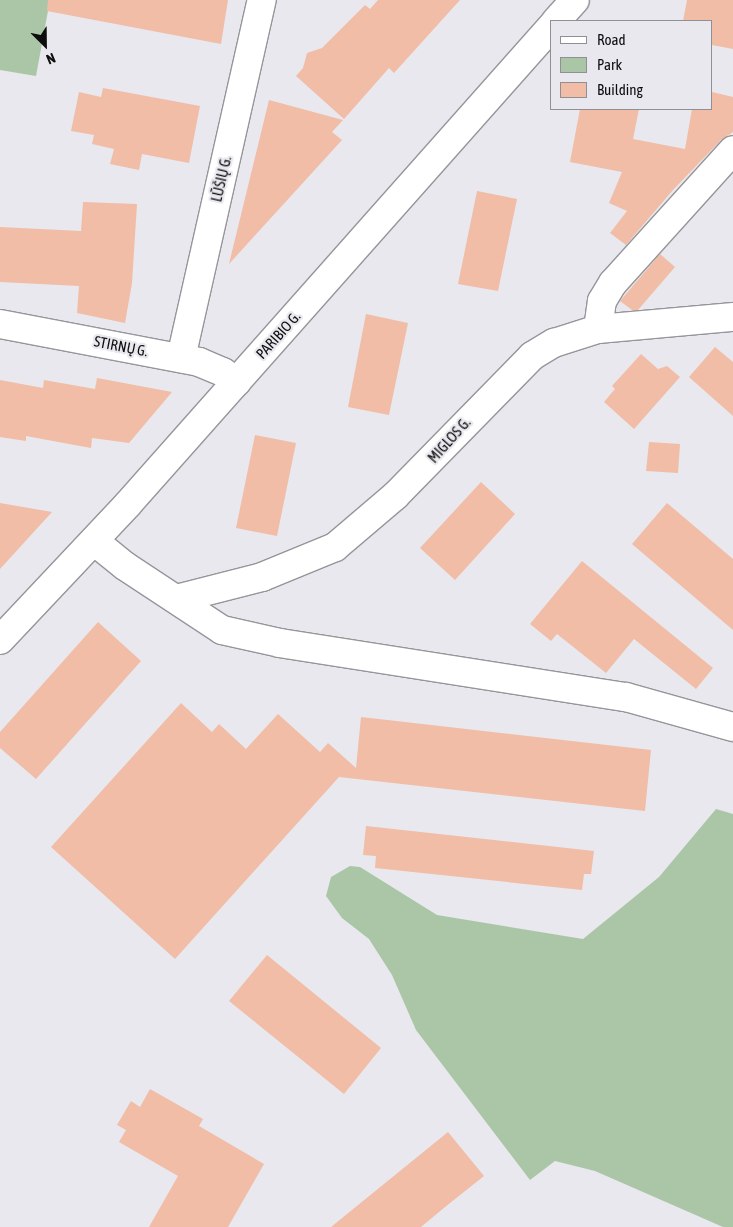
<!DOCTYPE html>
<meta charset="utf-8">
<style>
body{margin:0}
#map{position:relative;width:733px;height:1227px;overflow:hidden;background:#e8e8ee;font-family:"Asap Condensed",sans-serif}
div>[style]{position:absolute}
.green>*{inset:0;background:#aac6a7}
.building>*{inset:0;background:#f1bda6}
.roads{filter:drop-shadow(1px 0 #95959a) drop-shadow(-1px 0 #95959a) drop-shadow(0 1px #95959a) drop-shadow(0 -1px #95959a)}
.minor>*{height:28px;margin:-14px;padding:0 14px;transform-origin:14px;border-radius:14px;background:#fff}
span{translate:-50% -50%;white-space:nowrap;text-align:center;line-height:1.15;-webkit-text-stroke:4.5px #e8e8ee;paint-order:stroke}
.street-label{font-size:15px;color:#0d0d0e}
.legend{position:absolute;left:550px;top:20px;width:162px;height:90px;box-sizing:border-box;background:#e8e8ee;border:1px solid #909094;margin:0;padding:6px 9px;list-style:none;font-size:15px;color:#0d0d0e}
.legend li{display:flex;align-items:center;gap:10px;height:25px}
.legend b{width:25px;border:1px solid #909094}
.north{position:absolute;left:20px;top:20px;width:50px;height:50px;-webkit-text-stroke:4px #e8e8ee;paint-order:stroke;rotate:157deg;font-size:14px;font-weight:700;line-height:20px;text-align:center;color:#0d0d0e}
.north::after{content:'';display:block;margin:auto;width:18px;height:22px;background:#0d0d0e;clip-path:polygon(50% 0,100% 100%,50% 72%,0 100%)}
</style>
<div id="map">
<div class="green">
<i style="clip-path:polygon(0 0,50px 0,36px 76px,0 70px)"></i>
<i style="clip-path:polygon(716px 809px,733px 814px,733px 1227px,723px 1227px,595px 1171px,555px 1161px,530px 1180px,416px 1030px,392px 975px,369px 939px,342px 918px,326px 896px,331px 877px,350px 866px,360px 867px,437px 915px,583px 939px,659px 877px)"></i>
</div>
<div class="building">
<i style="clip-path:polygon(48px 0,228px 0,221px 44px,47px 11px)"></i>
<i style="clip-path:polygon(378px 0,460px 0,394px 73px,389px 68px,344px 119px,296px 76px,303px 68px,307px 53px,322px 48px,365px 5px,370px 9px)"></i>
<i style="clip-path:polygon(687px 0,733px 0,733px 49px,712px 45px,712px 21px,683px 21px)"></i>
<i style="clip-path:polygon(103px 88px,200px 106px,189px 163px,142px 154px,139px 170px,110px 164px,114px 149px,92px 144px,94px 135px,71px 131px,79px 92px,101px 97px)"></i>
<i style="clip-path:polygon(712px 92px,733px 97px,733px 132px,721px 140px,673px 190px,626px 245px,610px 233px,627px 211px,609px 203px,622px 172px,570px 162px,580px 109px,639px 109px,633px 139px,685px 149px,692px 109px,712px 109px)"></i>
<i style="clip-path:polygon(269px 100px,343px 120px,332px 132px,342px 140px,229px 264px)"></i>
<i style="clip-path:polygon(477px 191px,517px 199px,498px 291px,458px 284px)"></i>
<i style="clip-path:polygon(83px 202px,137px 204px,132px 283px,125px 323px,77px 313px,79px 286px,0 282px,0 227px,81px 231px)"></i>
<i style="clip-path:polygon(660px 254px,675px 267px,638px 310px,632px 310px,620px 301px)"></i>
<i style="clip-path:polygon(366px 314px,408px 323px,389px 415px,348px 407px)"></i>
<i style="clip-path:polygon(715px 347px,733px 362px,733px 416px,689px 377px)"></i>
<i style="clip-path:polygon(641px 354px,658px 369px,667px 366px,680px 377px,634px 429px,604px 402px,615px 389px,612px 386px)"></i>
<i style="clip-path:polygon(97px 378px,172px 392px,129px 443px,92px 438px,91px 448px,26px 436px,26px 441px,0 437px,0 380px,43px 388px,44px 380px,95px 389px)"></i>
<i style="clip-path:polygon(255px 435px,296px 443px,277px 536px,236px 528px)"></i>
<i style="clip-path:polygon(649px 442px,680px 444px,678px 473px,646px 471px)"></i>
<i style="clip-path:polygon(481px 482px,515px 514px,455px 580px,420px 548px)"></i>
<i style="clip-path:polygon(0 503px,52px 512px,0 569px)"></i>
<i style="clip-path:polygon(667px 503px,733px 559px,733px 630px,632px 544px)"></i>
<i style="clip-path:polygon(582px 561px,713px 668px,696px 689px,634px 639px,606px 673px,557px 634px,551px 641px,530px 624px)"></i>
<i style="clip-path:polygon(98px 622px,141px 661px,36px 779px,0 748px,0 732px)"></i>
<i style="clip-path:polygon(181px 703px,212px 732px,219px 724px,246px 749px,278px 714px,320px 752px,328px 743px,356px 768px,361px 717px,651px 750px,645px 811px,339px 777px,175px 959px,51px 847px)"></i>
<i style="clip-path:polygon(366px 826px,594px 851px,591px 874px,584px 874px,582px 890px,375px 868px,376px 856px,363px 855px)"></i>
<i style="clip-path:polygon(267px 955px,381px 1048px,344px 1094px,229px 1001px)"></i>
<i style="clip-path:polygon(150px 1089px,203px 1119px,199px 1126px,264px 1164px,228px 1227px,149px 1227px,178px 1176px,119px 1142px,126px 1130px,117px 1125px,131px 1101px,140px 1107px)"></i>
<i style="clip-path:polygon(448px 1132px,484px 1176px,445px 1207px,421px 1227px,331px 1227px)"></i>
</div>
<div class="roads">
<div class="minor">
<i style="left:556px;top:21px;width:28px;rotate:-48deg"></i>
<i style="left:0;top:324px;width:203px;rotate:10.8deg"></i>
<i style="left:199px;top:362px;width:26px;rotate:23deg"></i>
<i style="left:223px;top:372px;width:17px;rotate:36deg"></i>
<i style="left:598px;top:329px;width:28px;rotate:-82deg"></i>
<i style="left:602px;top:301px;width:21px;rotate:-59deg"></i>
<i style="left:613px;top:283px;width:179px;rotate:-47.9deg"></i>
<i style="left:181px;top:358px;width:367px;rotate:-77.3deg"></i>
<i style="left:94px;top:541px;width:40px;rotate:39deg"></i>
<i style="left:125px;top:566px;width:116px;rotate:33.4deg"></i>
<i style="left:222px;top:630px;width:59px;rotate:12.6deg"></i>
<i style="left:280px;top:643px;width:350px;rotate:8.9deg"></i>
<i style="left:626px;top:697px;width:111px;rotate:15.7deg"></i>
<i style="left:176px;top:599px;width:89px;rotate:-14.3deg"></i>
<i style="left:262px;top:577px;width:79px;rotate:-22.3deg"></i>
<i style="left:335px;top:547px;width:79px;rotate:-40.4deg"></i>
<i style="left:395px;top:496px;width:196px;rotate:-45.6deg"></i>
<i style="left:532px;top:356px;width:26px;rotate:-31deg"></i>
<i style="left:554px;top:343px;width:46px;rotate:-17.7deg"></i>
<i style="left:598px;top:329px;width:136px;rotate:-5.1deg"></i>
<i style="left:0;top:640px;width:187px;rotate:-46.7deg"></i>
<i style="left:128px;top:504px;width:639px;rotate:-48.43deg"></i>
</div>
</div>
<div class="street-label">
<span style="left:221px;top:179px;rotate:-77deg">LŪŠIŲ G.</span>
<span style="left:278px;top:335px;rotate:-48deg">PARIBIO G.</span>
<span style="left:121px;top:346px;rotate:11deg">STIRNŲ G.</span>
<span style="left:449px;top:440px;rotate:-48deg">MIGLOS G.</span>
</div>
<ul class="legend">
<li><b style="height:6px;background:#fff"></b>Road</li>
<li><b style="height:14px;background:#aac6a7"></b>Park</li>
<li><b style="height:14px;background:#f1bda6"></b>Building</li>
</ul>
<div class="north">N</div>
</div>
